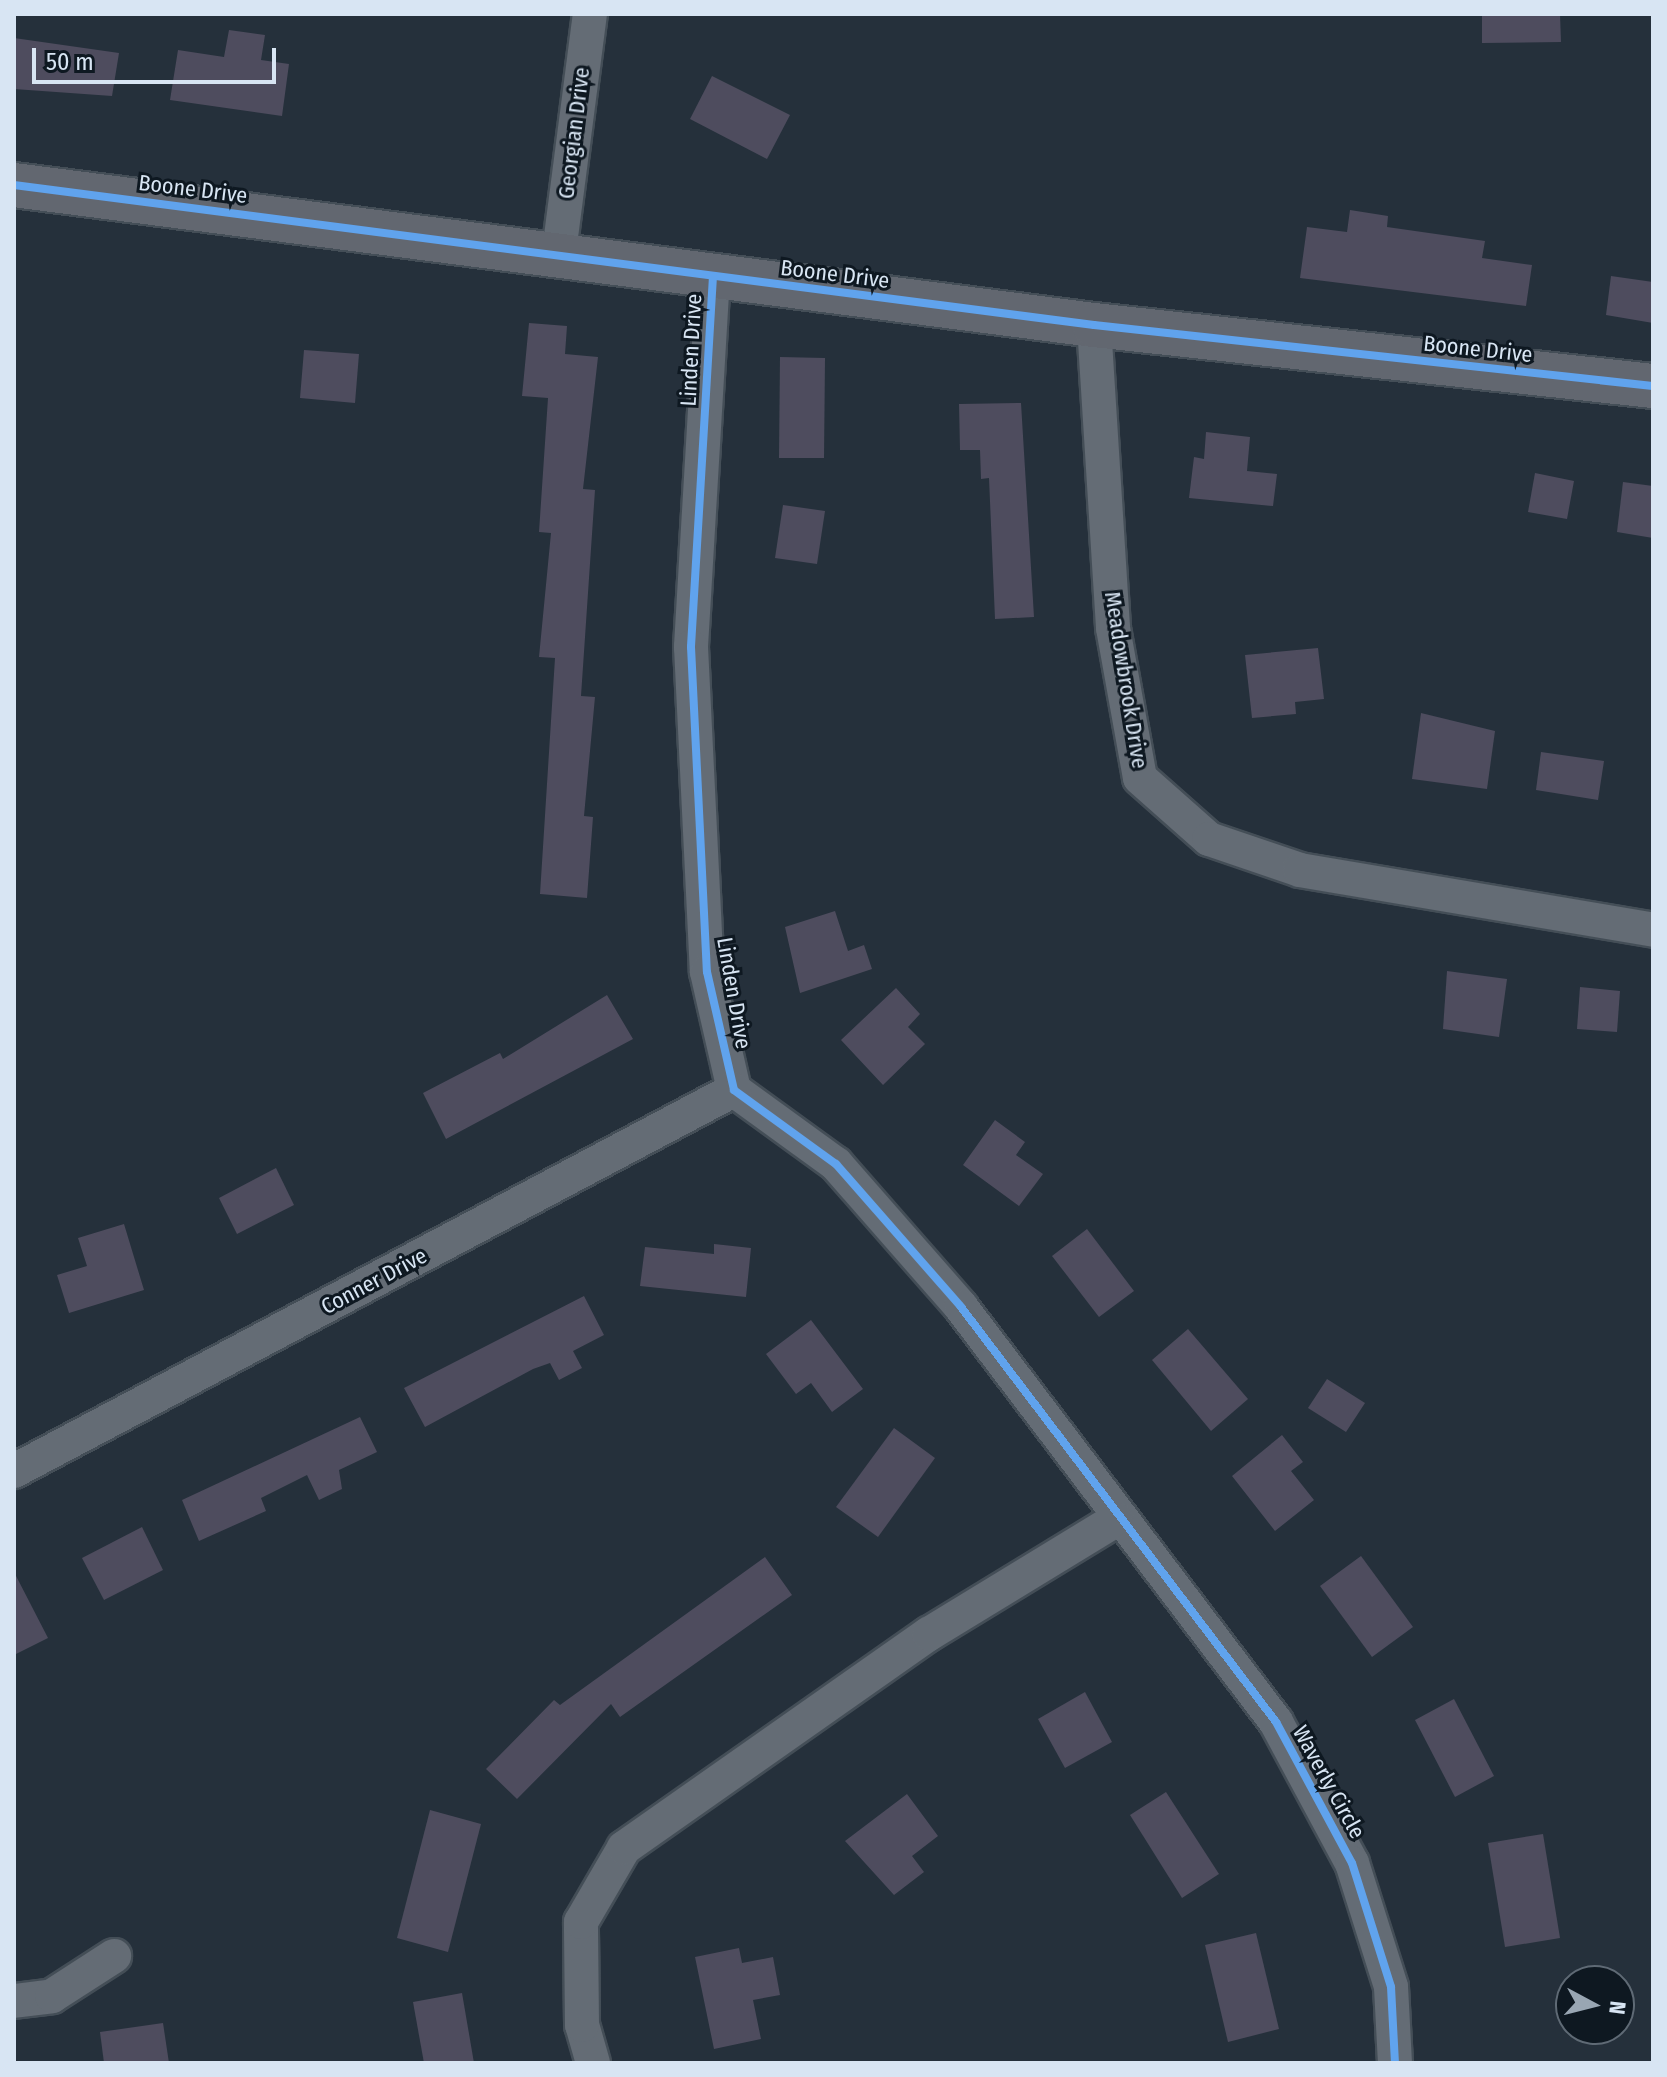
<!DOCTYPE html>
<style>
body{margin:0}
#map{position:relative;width:1667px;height:2077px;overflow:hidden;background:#25303b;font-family:"Fira Sans Condensed",sans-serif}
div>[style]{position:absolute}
.building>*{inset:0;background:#4e4c5e}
.roads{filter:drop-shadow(2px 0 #444e57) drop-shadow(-2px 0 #444e57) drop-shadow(0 2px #444e57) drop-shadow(0 -2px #444e57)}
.street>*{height:34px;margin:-17px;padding:0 17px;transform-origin:17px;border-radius:17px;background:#646c75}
.secondary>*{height:44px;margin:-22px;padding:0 22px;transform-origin:22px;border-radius:22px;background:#626770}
.cycleway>*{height:8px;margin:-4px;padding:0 4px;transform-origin:4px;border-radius:4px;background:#60a3ed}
span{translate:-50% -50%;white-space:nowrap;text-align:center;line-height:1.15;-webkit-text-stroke:6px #0e1821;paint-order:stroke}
.street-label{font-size:22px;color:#d8e5f3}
.frame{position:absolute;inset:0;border:16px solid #d8e5f3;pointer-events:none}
.north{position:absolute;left:1555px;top:1965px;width:80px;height:80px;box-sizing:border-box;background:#0e1821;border:2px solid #5f6a75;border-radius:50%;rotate:97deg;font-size:22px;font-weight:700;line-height:32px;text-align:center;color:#d8e5f3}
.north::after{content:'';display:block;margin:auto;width:28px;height:36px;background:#99a6b3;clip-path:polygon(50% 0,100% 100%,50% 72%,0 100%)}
.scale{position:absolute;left:32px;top:48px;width:244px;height:36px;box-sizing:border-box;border:4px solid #d8e5f3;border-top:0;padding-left:10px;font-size:24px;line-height:28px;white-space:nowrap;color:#d8e5f3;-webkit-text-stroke:6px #0e1821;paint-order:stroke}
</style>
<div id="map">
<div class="building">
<i style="clip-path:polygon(1482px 14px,1560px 14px,1561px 42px,1482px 43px)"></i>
<i style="clip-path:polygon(229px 30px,265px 35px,261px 60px,289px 64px,282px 116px,170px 100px,178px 50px,224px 57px)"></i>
<i style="clip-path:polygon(14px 38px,119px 53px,112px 96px,14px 89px)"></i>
<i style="clip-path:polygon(712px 76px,790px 115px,767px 159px,690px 119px)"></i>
<i style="clip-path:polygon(1350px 210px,1388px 216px,1387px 227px,1485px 241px,1482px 258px,1532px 265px,1526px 306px,1300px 278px,1307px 227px,1347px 232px)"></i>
<i style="clip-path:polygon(1611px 276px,1653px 282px,1653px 323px,1606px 315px)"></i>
<i style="clip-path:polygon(529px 323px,567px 326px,565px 354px,598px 357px,583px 489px,595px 490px,581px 696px,595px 697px,584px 816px,593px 817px,587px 898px,540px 894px,555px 658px,539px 657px,551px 533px,539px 532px,548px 398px,522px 396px)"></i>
<i style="clip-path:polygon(304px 350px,359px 354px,355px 403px,300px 398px)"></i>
<i style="clip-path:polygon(780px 357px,825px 358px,824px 458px,779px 458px)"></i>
<i style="clip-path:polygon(1021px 403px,1034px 617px,995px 619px,989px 478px,981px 479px,980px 450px,960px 450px,959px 404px)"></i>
<i style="clip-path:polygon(1206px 432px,1250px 437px,1247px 471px,1277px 474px,1273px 506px,1189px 498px,1194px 457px,1204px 459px)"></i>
<i style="clip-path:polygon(1535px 473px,1574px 481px,1567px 519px,1528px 512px)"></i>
<i style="clip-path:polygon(1623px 482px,1653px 486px,1653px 538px,1617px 532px)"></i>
<i style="clip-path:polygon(783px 505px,825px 511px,817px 564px,775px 558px)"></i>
<i style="clip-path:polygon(1318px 648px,1324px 699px,1295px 702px,1296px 714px,1252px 718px,1245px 655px)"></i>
<i style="clip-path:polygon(1421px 713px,1495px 731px,1487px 789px,1412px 779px)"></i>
<i style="clip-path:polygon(1541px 752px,1604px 761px,1598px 800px,1536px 790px)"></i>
<i style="clip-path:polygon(835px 911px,848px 951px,864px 945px,872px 969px,800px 993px,785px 927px)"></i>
<i style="clip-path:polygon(1447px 971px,1507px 979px,1499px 1037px,1443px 1029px)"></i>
<i style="clip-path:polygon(1580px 987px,1620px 991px,1617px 1032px,1577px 1029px)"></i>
<i style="clip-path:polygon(896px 988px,920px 1014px,908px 1027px,925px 1044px,883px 1085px,841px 1040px)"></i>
<i style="clip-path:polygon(607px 995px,633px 1039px,446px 1139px,423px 1093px,500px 1053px,503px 1059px)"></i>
<i style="clip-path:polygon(995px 1120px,1025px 1142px,1016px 1155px,1043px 1174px,1019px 1206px,963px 1165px)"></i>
<i style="clip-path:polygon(276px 1168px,294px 1205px,237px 1234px,219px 1198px)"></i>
<i style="clip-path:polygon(124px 1224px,144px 1290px,69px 1313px,57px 1275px,87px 1266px,78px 1238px)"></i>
<i style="clip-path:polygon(1087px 1229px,1134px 1291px,1099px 1317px,1052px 1256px)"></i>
<i style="clip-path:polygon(714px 1244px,751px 1248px,746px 1297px,640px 1286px,645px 1247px,714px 1254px)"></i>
<i style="clip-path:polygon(584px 1296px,604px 1335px,573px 1351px,582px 1368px,559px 1380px,550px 1363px,533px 1369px,425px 1427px,404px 1388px)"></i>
<i style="clip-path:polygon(811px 1320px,863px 1389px,832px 1412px,811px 1383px,796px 1394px,766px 1354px)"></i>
<i style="clip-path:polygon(1188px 1329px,1248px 1399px,1211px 1431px,1152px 1360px)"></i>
<i style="clip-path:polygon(1327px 1379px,1365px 1403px,1346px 1432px,1308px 1408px)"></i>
<i style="clip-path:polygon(360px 1417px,377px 1452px,339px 1470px,342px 1489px,319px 1500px,307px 1475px,261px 1498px,266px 1511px,199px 1541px,182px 1500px)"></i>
<i style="clip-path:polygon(894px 1428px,935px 1458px,878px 1537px,836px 1507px)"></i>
<i style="clip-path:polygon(1282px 1435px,1303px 1462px,1291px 1471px,1314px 1500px,1275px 1531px,1232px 1476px)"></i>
<i style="clip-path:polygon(142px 1527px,163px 1570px,104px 1600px,82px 1558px)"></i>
<i style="clip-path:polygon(1361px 1556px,1413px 1627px,1372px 1657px,1320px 1586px)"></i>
<i style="clip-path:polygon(765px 1557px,792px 1595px,620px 1717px,611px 1704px,517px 1799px,486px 1769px,554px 1700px,560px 1705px)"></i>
<i style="clip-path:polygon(14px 1572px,48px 1638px,14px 1655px)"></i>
<i style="clip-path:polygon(1085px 1692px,1112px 1742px,1065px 1768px,1038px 1719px)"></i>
<i style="clip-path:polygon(1454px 1699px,1494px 1776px,1455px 1797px,1415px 1720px)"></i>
<i style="clip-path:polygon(1166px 1792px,1219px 1874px,1182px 1898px,1130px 1815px)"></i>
<i style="clip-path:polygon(907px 1794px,938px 1836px,912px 1856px,924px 1872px,894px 1895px,845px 1841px)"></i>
<i style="clip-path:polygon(430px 1810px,481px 1824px,448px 1952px,397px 1938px)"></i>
<i style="clip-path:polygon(1543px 1834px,1560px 1938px,1505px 1947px,1488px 1843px)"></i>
<i style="clip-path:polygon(1256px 1933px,1279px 2029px,1228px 2042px,1205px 1945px)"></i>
<i style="clip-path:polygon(739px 1948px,742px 1963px,773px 1957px,780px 1995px,753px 2000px,761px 2039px,714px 2049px,695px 1957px)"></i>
<i style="clip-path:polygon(462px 1993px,474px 2063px,424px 2063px,413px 2002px)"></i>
<i style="clip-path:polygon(163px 2023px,169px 2063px,104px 2063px,100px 2032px)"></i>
</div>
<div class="roads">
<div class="street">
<i style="left:559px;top:252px;width:240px;rotate:-82.6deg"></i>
<i style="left:713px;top:276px;width:372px;rotate:93.4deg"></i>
<i style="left:691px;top:647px;width:325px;rotate:87.2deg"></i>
<i style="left:707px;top:972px;width:121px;rotate:77.1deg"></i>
<i style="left:734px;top:1090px;width:126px;rotate:36deg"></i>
<i style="left:836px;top:1164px;width:190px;rotate:48.8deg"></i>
<i style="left:961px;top:1307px;width:521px;rotate:52.8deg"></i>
<i style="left:1276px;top:1722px;width:160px;rotate:61.7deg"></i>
<i style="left:1352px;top:1863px;width:130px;rotate:72.5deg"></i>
<i style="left:1391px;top:1987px;width:76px;rotate:87deg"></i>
<i style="left:1094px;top:325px;width:304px;rotate:86.4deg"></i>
<i style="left:1113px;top:628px;width:152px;rotate:79.8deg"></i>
<i style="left:1140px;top:778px;width:92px;rotate:41.5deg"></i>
<i style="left:1209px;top:839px;width:96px;rotate:18.8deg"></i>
<i style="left:1300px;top:870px;width:358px;rotate:9.6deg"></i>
<i style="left:14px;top:1471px;width:815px;rotate:-27.89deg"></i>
<i style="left:14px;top:2001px;width:38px;rotate:-7deg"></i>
<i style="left:52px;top:1996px;width:74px;rotate:-32.8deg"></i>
<i style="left:593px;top:2063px;width:40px;rotate:-106deg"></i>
<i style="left:582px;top:2025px;width:103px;rotate:-90.6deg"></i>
<i style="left:581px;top:1922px;width:86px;rotate:-59.8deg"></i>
<i style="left:624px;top:1848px;width:373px;rotate:-35.1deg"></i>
<i style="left:929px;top:1634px;width:219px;rotate:-31.4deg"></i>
</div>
<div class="secondary">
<i style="left:14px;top:185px;width:1089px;rotate:7.39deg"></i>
<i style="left:1094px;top:325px;width:562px;rotate:6.23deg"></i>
</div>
</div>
<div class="cycleway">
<i style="left:14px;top:185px;width:1089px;rotate:7.39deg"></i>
<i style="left:1094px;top:325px;width:562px;rotate:6.23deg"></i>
<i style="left:713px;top:276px;width:372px;rotate:93.4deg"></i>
<i style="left:691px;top:647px;width:325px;rotate:87.2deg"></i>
<i style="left:707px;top:972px;width:121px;rotate:77.1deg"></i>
<i style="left:734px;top:1090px;width:126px;rotate:36deg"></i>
<i style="left:836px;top:1164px;width:190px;rotate:48.8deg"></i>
<i style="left:961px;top:1307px;width:521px;rotate:52.8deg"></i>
<i style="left:1276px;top:1722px;width:160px;rotate:61.7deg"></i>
<i style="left:1352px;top:1863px;width:130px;rotate:72.5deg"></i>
<i style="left:1391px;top:1987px;width:76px;rotate:87deg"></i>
</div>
<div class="street-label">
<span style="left:574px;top:133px;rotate:-83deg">Georgian Drive</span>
<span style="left:193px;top:189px;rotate:7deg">Boone Drive</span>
<span style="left:835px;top:274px;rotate:7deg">Boone Drive</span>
<span style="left:1478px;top:349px;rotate:6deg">Boone Drive</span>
<span style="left:691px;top:350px;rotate:-87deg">Linden Drive</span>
<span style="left:1126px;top:680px;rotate:81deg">Meadowbrook Drive</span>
<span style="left:734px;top:993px;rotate:80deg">Linden Drive</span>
<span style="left:374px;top:1281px;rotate:-28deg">Conner Drive</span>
<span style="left:1329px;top:1782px;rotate:61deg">Waverly Circle</span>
</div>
<div class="frame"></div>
<div class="north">N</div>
<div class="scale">50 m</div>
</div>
